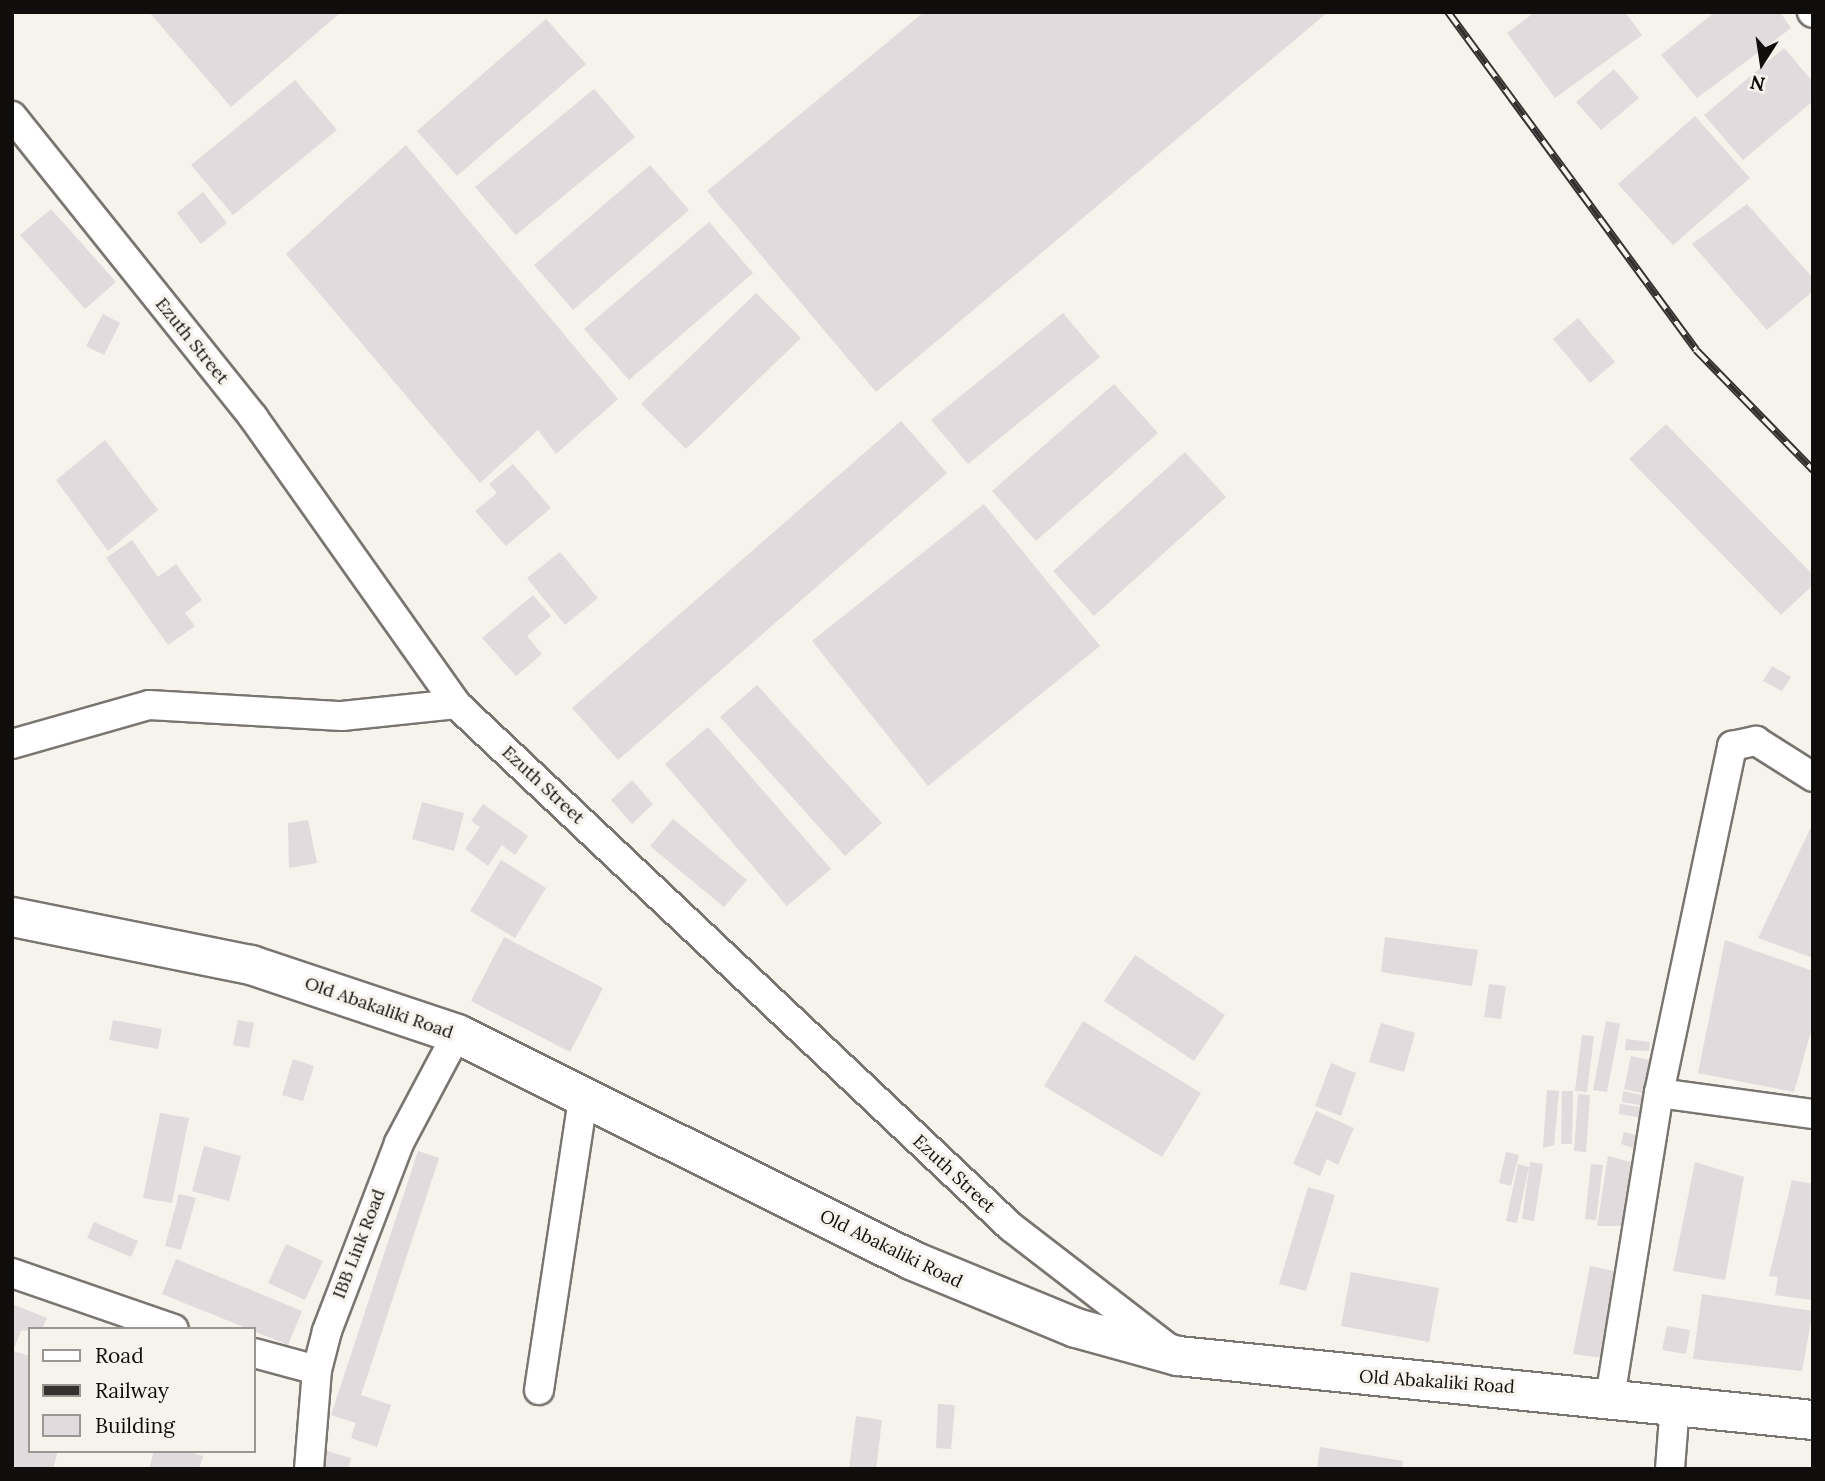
<!DOCTYPE html>
<style>
body{margin:0}
#map{position:relative;width:1825px;height:1481px;overflow:hidden;background:#f6f2ec;font-family:Lora,serif}
div>[style]{position:absolute}
.building>*{inset:0;background:#e1dbde}
.roads{filter:drop-shadow(2px 0 #797570) drop-shadow(-2px 0 #797570) drop-shadow(0 2px #797570) drop-shadow(0 -2px #797570)}
.street>*{height:28px;margin:-14px;padding:0 14px;transform-origin:14px;border-radius:14px;background:#fff}
.secondary>*{height:38px;margin:-19px;padding:0 19px;transform-origin:19px;border-radius:19px;background:#fff}
.rail>*{height:8px;margin-top:-4px;transform-origin:0;background:repeating-linear-gradient(90deg,#f6f2ec 0 16px,#343230 0 32px);box-sizing:border-box;border-block:2px solid #343230}
span{translate:-50% -50%;white-space:nowrap;text-align:center;line-height:1.15;-webkit-text-stroke:6px #f6f2ec;paint-order:stroke}
.street-label{font-size:18px;color:#0f0e0c}
.frame{position:absolute;inset:0;border:14px solid #0f0e0c;pointer-events:none}
.legend{position:absolute;left:28px;top:1327px;width:228px;height:126px;box-sizing:border-box;background:#f6f2ec;border:2px solid #9a9792;margin:0;padding:9px 12px;list-style:none;font-size:21px;color:#0f0e0c}
.legend li{display:flex;align-items:center;gap:14px;height:35px}
.legend b{width:35px;border:2px solid #9a9792}
.north{position:absolute;left:1727px;top:28px;width:70px;height:70px;-webkit-text-stroke:5px #f6f2ec;paint-order:stroke;rotate:192deg;font-size:19px;font-weight:700;line-height:28px;text-align:center;color:#0f0e0c}
.north::after{content:'';display:block;margin:auto;width:24px;height:32px;background:#0f0e0c;clip-path:polygon(50% 0,100% 100%,50% 72%,0 100%)}
</style>
<div id="map">
<div class="building">
<i style="clip-path:polygon(149px 12px,341px 12px,231px 107px)"></i>
<i style="clip-path:polygon(924px 12px,1328px 12px,876px 392px,707px 191px)"></i>
<i style="clip-path:polygon(1535px 12px,1625px 12px,1642px 35px,1555px 98px,1507px 33px)"></i>
<i style="clip-path:polygon(1715px 12px,1780px 12px,1791px 28px,1697px 98px,1661px 55px)"></i>
<i style="clip-path:polygon(546px 19px,586px 64px,457px 176px,417px 131px)"></i>
<i style="clip-path:polygon(1784px 48px,1813px 82px,1813px 101px,1743px 160px,1704px 115px)"></i>
<i style="clip-path:polygon(1614px 69px,1639px 98px,1601px 130px,1576px 102px)"></i>
<i style="clip-path:polygon(295px 80px,337px 130px,233px 215px,191px 165px)"></i>
<i style="clip-path:polygon(594px 89px,635px 137px,516px 235px,475px 187px)"></i>
<i style="clip-path:polygon(1695px 116px,1750px 178px,1673px 245px,1618px 184px)"></i>
<i style="clip-path:polygon(406px 145px,618px 399px,556px 454px,538px 430px,480px 483px,286px 254px)"></i>
<i style="clip-path:polygon(650px 165px,689px 210px,573px 310px,534px 265px)"></i>
<i style="clip-path:polygon(203px 192px,227px 223px,201px 244px,177px 213px)"></i>
<i style="clip-path:polygon(1747px 204px,1813px 278px,1813px 291px,1767px 330px,1692px 244px)"></i>
<i style="clip-path:polygon(51px 209px,116px 282px,85px 309px,20px 235px)"></i>
<i style="clip-path:polygon(709px 222px,753px 273px,629px 380px,584px 329px)"></i>
<i style="clip-path:polygon(756px 293px,801px 338px,686px 449px,641px 404px)"></i>
<i style="clip-path:polygon(1063px 313px,1100px 357px,968px 464px,931px 420px)"></i>
<i style="clip-path:polygon(103px 314px,120px 323px,104px 355px,86px 346px)"></i>
<i style="clip-path:polygon(1578px 318px,1615px 362px,1590px 383px,1553px 339px)"></i>
<i style="clip-path:polygon(1114px 384px,1158px 433px,1036px 541px,992px 491px)"></i>
<i style="clip-path:polygon(901px 421px,947px 473px,618px 760px,572px 708px)"></i>
<i style="clip-path:polygon(1666px 424px,1813px 575px,1813px 585px,1781px 615px,1629px 459px)"></i>
<i style="clip-path:polygon(105px 440px,158px 510px,108px 551px,56px 480px)"></i>
<i style="clip-path:polygon(1185px 452px,1226px 497px,1094px 616px,1053px 571px)"></i>
<i style="clip-path:polygon(513px 464px,551px 508px,506px 546px,475px 511px,497px 493px,489px 484px)"></i>
<i style="clip-path:polygon(984px 504px,1100px 646px,928px 786px,812px 641px)"></i>
<i style="clip-path:polygon(132px 540px,158px 577px,176px 564px,202px 600px,185px 613px,195px 626px,168px 645px,106px 558px)"></i>
<i style="clip-path:polygon(560px 552px,598px 598px,565px 625px,527px 578px)"></i>
<i style="clip-path:polygon(533px 595px,551px 616px,527px 636px,542px 654px,516px 676px,482px 638px)"></i>
<i style="clip-path:polygon(1772px 666px,1791px 677px,1782px 691px,1763px 681px)"></i>
<i style="clip-path:polygon(757px 685px,882px 823px,845px 856px,720px 717px)"></i>
<i style="clip-path:polygon(708px 727px,831px 869px,787px 906px,665px 764px)"></i>
<i style="clip-path:polygon(632px 780px,653px 804px,632px 824px,611px 800px)"></i>
<i style="clip-path:polygon(422px 802px,464px 813px,454px 851px,412px 839px)"></i>
<i style="clip-path:polygon(483px 804px,528px 836px,515px 855px,502px 845px,488px 866px,465px 849px,480px 827px,471px 821px)"></i>
<i style="clip-path:polygon(673px 819px,747px 880px,724px 907px,650px 846px)"></i>
<i style="clip-path:polygon(308px 820px,317px 863px,289px 868px,288px 823px)"></i>
<i style="clip-path:polygon(1813px 823px,1813px 958px,1758px 938px)"></i>
<i style="clip-path:polygon(501px 860px,546px 888px,515px 938px,470px 911px)"></i>
<i style="clip-path:polygon(504px 937px,603px 988px,570px 1052px,471px 1001px)"></i>
<i style="clip-path:polygon(1385px 937px,1478px 950px,1472px 986px,1381px 972px)"></i>
<i style="clip-path:polygon(1725px 940px,1813px 971px,1813px 1024px,1794px 1092px,1698px 1073px)"></i>
<i style="clip-path:polygon(1135px 955px,1225px 1015px,1194px 1061px,1104px 1001px)"></i>
<i style="clip-path:polygon(1489px 984px,1506px 986px,1501px 1019px,1484px 1017px)"></i>
<i style="clip-path:polygon(113px 1020px,162px 1029px,158px 1049px,109px 1040px)"></i>
<i style="clip-path:polygon(238px 1020px,254px 1023px,249px 1048px,233px 1045px)"></i>
<i style="clip-path:polygon(1083px 1021px,1201px 1093px,1162px 1157px,1044px 1086px)"></i>
<i style="clip-path:polygon(1606px 1021px,1620px 1024px,1607px 1092px,1593px 1090px)"></i>
<i style="clip-path:polygon(1381px 1023px,1415px 1033px,1404px 1072px,1369px 1062px)"></i>
<i style="clip-path:polygon(1582px 1035px,1594px 1036px,1587px 1092px,1575px 1091px)"></i>
<i style="clip-path:polygon(1626px 1039px,1650px 1042px,1649px 1051px,1625px 1050px)"></i>
<i style="clip-path:polygon(1631px 1056px,1654px 1061px,1646px 1094px,1624px 1089px)"></i>
<i style="clip-path:polygon(293px 1059px,314px 1066px,303px 1101px,282px 1095px)"></i>
<i style="clip-path:polygon(1331px 1063px,1356px 1073px,1341px 1116px,1315px 1106px)"></i>
<i style="clip-path:polygon(1547px 1090px,1559px 1091px,1554px 1145px,1543px 1148px)"></i>
<i style="clip-path:polygon(1562px 1091px,1573px 1091px,1572px 1144px,1561px 1144px)"></i>
<i style="clip-path:polygon(1623px 1091px,1646px 1096px,1644px 1106px,1622px 1102px)"></i>
<i style="clip-path:polygon(1578px 1094px,1590px 1095px,1586px 1152px,1574px 1151px)"></i>
<i style="clip-path:polygon(1620px 1104px,1646px 1108px,1644px 1118px,1619px 1114px)"></i>
<i style="clip-path:polygon(1316px 1111px,1354px 1128px,1338px 1165px,1327px 1159px,1320px 1176px,1293px 1164px)"></i>
<i style="clip-path:polygon(160px 1113px,189px 1118px,172px 1203px,143px 1198px)"></i>
<i style="clip-path:polygon(1624px 1132px,1636px 1135px,1633px 1148px,1621px 1144px)"></i>
<i style="clip-path:polygon(204px 1146px,241px 1156px,229px 1201px,192px 1191px)"></i>
<i style="clip-path:polygon(418px 1151px,439px 1158px,361px 1395px,391px 1405px,377px 1447px,351px 1438px,356px 1423px,331px 1415px)"></i>
<i style="clip-path:polygon(1506px 1152px,1519px 1155px,1511px 1186px,1499px 1183px)"></i>
<i style="clip-path:polygon(1608px 1156px,1638px 1164px,1630px 1226px,1597px 1226px)"></i>
<i style="clip-path:polygon(1530px 1162px,1543px 1164px,1534px 1221px,1522px 1219px)"></i>
<i style="clip-path:polygon(1695px 1162px,1744px 1177px,1725px 1280px,1673px 1271px)"></i>
<i style="clip-path:polygon(1518px 1164px,1529px 1167px,1517px 1223px,1506px 1221px)"></i>
<i style="clip-path:polygon(1591px 1164px,1603px 1165px,1596px 1220px,1585px 1219px)"></i>
<i style="clip-path:polygon(1792px 1180px,1813px 1184px,1813px 1300px,1775px 1295px,1778px 1277px,1769px 1276px)"></i>
<i style="clip-path:polygon(1308px 1187px,1335px 1195px,1306px 1291px,1279px 1284px)"></i>
<i style="clip-path:polygon(179px 1194px,196px 1198px,181px 1250px,165px 1246px)"></i>
<i style="clip-path:polygon(94px 1222px,138px 1241px,131px 1257px,87px 1238px)"></i>
<i style="clip-path:polygon(286px 1244px,323px 1261px,305px 1300px,268px 1283px)"></i>
<i style="clip-path:polygon(176px 1259px,302px 1311px,288px 1345px,162px 1294px)"></i>
<i style="clip-path:polygon(1590px 1266px,1619px 1272px,1604px 1358px,1573px 1354px)"></i>
<i style="clip-path:polygon(1351px 1272px,1439px 1288px,1429px 1342px,1341px 1326px)"></i>
<i style="clip-path:polygon(1702px 1294px,1813px 1311px,1802px 1371px,1693px 1359px)"></i>
<i style="clip-path:polygon(12px 1304px,47px 1318px,42px 1329px,21px 1331px,13px 1351px,30px 1356px,30px 1451px,58px 1451px,53px 1469px,12px 1469px)"></i>
<i style="clip-path:polygon(1667px 1326px,1690px 1330px,1686px 1354px,1662px 1350px)"></i>
<i style="clip-path:polygon(938px 1404px,955px 1405px,951px 1449px,936px 1448px)"></i>
<i style="clip-path:polygon(856px 1416px,882px 1420px,876px 1469px,849px 1469px)"></i>
<i style="clip-path:polygon(1320px 1447px,1403px 1461px,1402px 1469px,1317px 1469px)"></i>
<i style="clip-path:polygon(154px 1451px,184px 1451px,203px 1456px,199px 1469px,149px 1469px)"></i>
<i style="clip-path:polygon(327px 1451px,351px 1458px,348px 1469px,322px 1469px)"></i>
</div>
<div class="roads">
<div class="street">
<i style="left:1812px;top:12px;width:1px;rotate:45deg"></i>
<i style="left:12px;top:116px;width:386px;rotate:51.3deg"></i>
<i style="left:253px;top:417px;width:352px;rotate:54.7deg"></i>
<i style="left:456px;top:704px;width:763px;rotate:43.3deg"></i>
<i style="left:1011px;top:1227px;width:198px;rotate:37.6deg"></i>
<i style="left:12px;top:744px;width:142px;rotate:-15.9deg"></i>
<i style="left:149px;top:705px;width:193px;rotate:3.3deg"></i>
<i style="left:342px;top:716px;width:115px;rotate:-6deg"></i>
<i style="left:1659px;top:1093px;width:155px;rotate:7.8deg"></i>
<i style="left:12px;top:1273px;width:171px;rotate:19.1deg"></i>
<i style="left:254px;top:1353px;width:65px;rotate:15.1deg"></i>
<i style="left:539px;top:1390px;width:300px;rotate:-81.4deg"></i>
<i style="left:1610px;top:1398px;width:309px;rotate:-80.9deg"></i>
<i style="left:1659px;top:1093px;width:355px;rotate:-78.1deg"></i>
<i style="left:1732px;top:746px;width:25px;rotate:-12deg"></i>
<i style="left:1756px;top:741px;width:67px;rotate:32.3deg"></i>
<i style="left:309px;top:1469px;width:99px;rotate:-85.4deg"></i>
<i style="left:317px;top:1370px;width:40px;rotate:-75.6deg"></i>
<i style="left:327px;top:1331px;width:201px;rotate:-69deg"></i>
<i style="left:399px;top:1143px;width:123px;rotate:-62deg"></i>
<i style="left:1670px;top:1469px;width:65px;rotate:-85.6deg"></i>
</div>
<div class="secondary">
<i style="left:12px;top:917px;width:244px;rotate:11.4deg"></i>
<i style="left:251px;top:965px;width:217px;rotate:18.5deg"></i>
<i style="left:457px;top:1034px;width:507px;rotate:26.46deg"></i>
<i style="left:911px;top:1260px;width:178px;rotate:22.4deg"></i>
<i style="left:1076px;top:1328px;width:106px;rotate:15.4deg"></i>
<i style="left:1178px;top:1356px;width:638px;rotate:5.76deg"></i>
</div>
</div>
<div class="rail">
<i style="left:1448px;top:12px;width:419px;rotate:53.7deg"></i>
<i style="left:1696px;top:350px;width:168px;rotate:45.7deg"></i>
</div>
<div class="street-label">
<span style="left:192px;top:341px;rotate:51deg">Ezuth Street</span>
<span style="left:543px;top:785px;rotate:43deg">Ezuth Street</span>
<span style="left:379px;top:1008px;rotate:19deg">Old Abakaliki Road</span>
<span style="left:954px;top:1174px;rotate:43deg">Ezuth Street</span>
<span style="left:359px;top:1244px;rotate:-69deg">IBB Link Road</span>
<span style="left:891px;top:1249px;rotate:26deg">Old Abakaliki Road</span>
<span style="left:1437px;top:1382px;rotate:4deg">Old Abakaliki Road</span>
</div>
<div class="frame"></div>
<ul class="legend">
<li><b style="height:9px;background:#fff"></b>Road</li>
<li><b style="height:9px;background:#343230"></b>Railway</li>
<li><b style="height:19px;background:#e1dbde"></b>Building</li>
</ul>
<div class="north">N</div>
</div>
